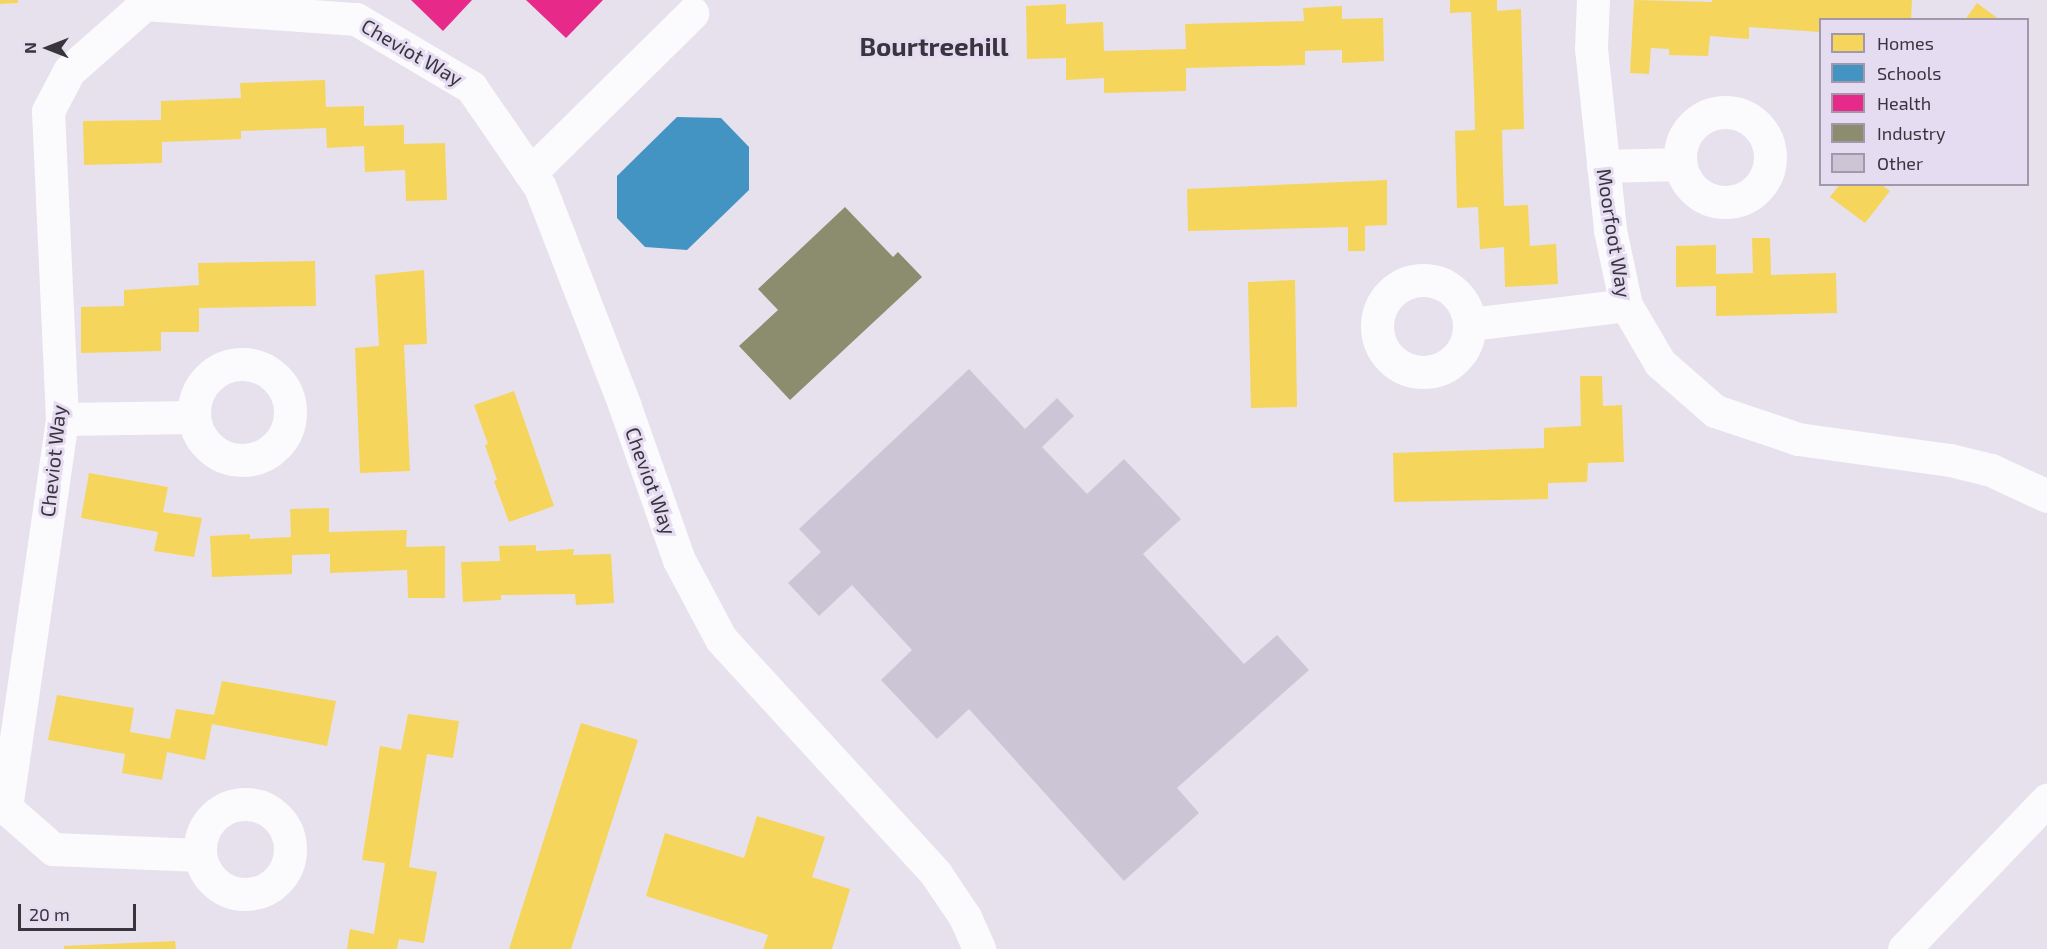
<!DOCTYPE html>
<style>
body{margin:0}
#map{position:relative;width:2047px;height:949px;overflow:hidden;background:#e6e1ed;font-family:"Exo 2",sans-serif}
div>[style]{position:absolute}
.homes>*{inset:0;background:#f6d55c}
.schools>*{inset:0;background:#4393c3}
.health>*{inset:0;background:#e7298a}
.industry>*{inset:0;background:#8c8c6e}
.building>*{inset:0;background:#ccc5d5}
.minor>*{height:33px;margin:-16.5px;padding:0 16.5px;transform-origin:16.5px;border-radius:16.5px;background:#fbfafc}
.minor>.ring{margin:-16.5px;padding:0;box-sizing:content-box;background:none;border:33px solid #fbfafc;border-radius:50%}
span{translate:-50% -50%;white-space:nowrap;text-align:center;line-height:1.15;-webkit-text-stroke:6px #e5dcf2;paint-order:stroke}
.street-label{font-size:20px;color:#39353e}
.district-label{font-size:26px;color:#39353e;font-weight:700}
.legend{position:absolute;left:1819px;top:18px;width:210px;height:168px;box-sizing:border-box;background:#e5dcf2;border:2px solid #a099aa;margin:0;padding:8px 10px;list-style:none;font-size:18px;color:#39353e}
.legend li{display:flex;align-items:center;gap:12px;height:30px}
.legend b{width:30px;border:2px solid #a099aa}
.north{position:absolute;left:18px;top:18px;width:60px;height:60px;-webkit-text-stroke:4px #e5dcf2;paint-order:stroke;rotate:270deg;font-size:16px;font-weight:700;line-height:24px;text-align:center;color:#39353e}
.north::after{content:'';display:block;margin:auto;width:21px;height:27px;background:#39353e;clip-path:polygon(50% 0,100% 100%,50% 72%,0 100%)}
.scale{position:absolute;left:18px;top:904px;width:118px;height:27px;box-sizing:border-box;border:3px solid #39353e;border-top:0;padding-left:8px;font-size:18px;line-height:21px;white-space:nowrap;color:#39353e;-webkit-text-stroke:4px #e5dcf2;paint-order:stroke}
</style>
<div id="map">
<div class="homes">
<i style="clip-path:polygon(0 0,18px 0,18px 3px,0 4px)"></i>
<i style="clip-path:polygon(1450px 0,1497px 0,1497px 11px,1521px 9px,1524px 129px,1502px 130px,1504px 206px,1528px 205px,1530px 246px,1556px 244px,1558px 284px,1505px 287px,1504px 247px,1480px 249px,1478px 207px,1457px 208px,1455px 131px,1475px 130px,1474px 89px,1471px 12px,1450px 13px)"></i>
<i style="clip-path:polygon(1634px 0,1712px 2px,1712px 0,1912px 0,1911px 20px,1820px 20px,1820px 32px,1749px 27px,1749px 39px,1710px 36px,1708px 56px,1669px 55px,1669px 49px,1651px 48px,1649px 74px,1630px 73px)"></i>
<i style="clip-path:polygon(1977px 3px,2000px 20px,1965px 20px)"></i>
<i style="clip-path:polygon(1066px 4px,1066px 24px,1103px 22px,1104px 51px,1186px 49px,1185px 24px,1304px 21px,1303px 8px,1342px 6px,1342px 19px,1383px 18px,1384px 61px,1342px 63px,1342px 50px,1305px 51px,1305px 65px,1186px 68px,1186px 91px,1104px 93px,1104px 78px,1066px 80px,1066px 58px,1027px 59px,1026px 6px)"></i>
<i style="clip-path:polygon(325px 80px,326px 107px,364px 106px,364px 126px,404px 125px,404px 144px,445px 143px,447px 200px,406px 201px,405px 170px,365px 172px,364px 146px,327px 148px,326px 128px,241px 131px,241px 139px,162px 142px,162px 163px,84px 165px,83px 121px,161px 120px,161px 101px,241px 98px,240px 83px)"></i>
<i style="clip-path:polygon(1387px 180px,1387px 225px,1365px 226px,1365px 251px,1348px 251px,1348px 227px,1188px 231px,1187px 189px)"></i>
<i style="clip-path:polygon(1840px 184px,1880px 184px,1890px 191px,1865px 223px,1830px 197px)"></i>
<i style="clip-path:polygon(1752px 238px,1770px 238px,1771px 275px,1836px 273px,1837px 313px,1716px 316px,1716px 286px,1676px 287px,1676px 246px,1716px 245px,1716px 274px,1753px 273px)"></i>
<i style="clip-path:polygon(315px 261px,316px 306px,199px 308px,199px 332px,161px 332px,161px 351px,81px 353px,81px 307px,124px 306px,124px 290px,199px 285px,198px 263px)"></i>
<i style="clip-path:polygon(424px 270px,427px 344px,404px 345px,410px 471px,360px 473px,355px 348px,379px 346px,375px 275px)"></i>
<i style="clip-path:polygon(1295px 280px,1297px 407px,1251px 408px,1248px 282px)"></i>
<i style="clip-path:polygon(1580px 376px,1602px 376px,1603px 406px,1622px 405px,1624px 462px,1588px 463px,1587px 482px,1548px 483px,1548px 499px,1394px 502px,1393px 453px,1544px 448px,1544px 428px,1581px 426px)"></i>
<i style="clip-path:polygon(514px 391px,554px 506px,509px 522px,494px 481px,497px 480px,485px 445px,488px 444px,474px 405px)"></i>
<i style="clip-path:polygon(89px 473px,168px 487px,163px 512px,202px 518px,194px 557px,154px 551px,158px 532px,81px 518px)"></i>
<i style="clip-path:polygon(329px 508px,329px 532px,407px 530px,406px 547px,445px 546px,445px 598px,408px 598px,407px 570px,330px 573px,330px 554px,292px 555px,292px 574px,212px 577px,210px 536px,250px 534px,250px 539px,291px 537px,290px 509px)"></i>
<i style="clip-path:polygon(536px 545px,536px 551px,574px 549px,573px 555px,611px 554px,614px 603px,576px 605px,575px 594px,501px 595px,501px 600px,463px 602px,461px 562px,500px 561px,499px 546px)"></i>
<i style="clip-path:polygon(222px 681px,336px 701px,327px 746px,212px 724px,205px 760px,167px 752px,162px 780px,122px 773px,125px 754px,48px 740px,57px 695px,134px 708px,130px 732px,170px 739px,176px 709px,214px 715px)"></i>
<i style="clip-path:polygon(408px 714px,459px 721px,453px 758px,427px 754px,421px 791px,409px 867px,437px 872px,424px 943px,399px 939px,397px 949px,347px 949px,350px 929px,374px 934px,385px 863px,362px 860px,380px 746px,401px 750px)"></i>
<i style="clip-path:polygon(581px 723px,638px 740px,571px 949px,509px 949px)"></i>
<i style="clip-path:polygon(757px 816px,825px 837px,812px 877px,850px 889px,832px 949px,763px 949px,768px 935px,646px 896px,665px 833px,744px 858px)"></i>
<i style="clip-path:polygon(175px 941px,176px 949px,64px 949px,64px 946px)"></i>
</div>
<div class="schools">
<i style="clip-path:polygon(677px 117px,721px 118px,749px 147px,749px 190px,687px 250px,645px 247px,617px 218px,617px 176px)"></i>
</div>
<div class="health">
<i style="clip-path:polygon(411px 0,472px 0,443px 31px)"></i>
<i style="clip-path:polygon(526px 0,603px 0,566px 38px)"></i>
</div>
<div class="industry">
<i style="clip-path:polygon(845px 207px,893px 257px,898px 252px,922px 277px,790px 400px,739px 346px,778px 310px,758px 289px)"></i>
</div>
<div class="building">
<i style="clip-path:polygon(969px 369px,1025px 429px,1057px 398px,1074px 416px,1042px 447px,1087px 494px,1124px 459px,1181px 519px,1143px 554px,1244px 664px,1277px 635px,1309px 670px,1177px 788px,1199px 813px,1124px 881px,969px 709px,937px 739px,881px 680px,912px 650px,852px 585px,819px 616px,788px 583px,821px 552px,799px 529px)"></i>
</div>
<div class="minor">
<i style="left:1593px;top:0;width:48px;rotate:92.4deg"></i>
<i style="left:1591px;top:48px;width:183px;rotate:84deg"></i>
<i style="left:1610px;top:230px;width:77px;rotate:78deg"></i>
<i style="left:1626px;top:305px;width:67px;rotate:59.6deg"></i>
<i style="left:1660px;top:363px;width:73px;rotate:41.1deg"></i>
<i style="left:1715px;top:411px;width:88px;rotate:18.6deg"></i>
<i style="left:1798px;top:439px;width:153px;rotate:7.9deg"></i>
<i style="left:1950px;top:460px;width:42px;rotate:13.7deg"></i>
<i style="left:1991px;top:470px;width:62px;rotate:24.9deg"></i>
<i class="ring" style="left:1680px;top:112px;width:57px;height:57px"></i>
<i style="left:1603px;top:166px;width:77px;rotate:-1.5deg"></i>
<i style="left:530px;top:173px;width:228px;rotate:-44.6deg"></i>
<i class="ring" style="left:1377px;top:280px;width:59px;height:59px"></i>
<i style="left:1470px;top:324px;width:157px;rotate:-6.9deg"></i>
<i class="ring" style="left:194px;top:364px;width:63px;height:63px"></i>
<i style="left:62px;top:419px;width:132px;rotate:-0.9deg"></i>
<i class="ring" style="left:200px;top:804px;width:57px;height:57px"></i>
<i style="left:200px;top:855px;width:147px;rotate:-177.7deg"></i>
<i style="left:53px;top:849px;width:62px;rotate:-138.9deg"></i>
<i style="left:6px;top:808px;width:393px;rotate:-81.8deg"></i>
<i style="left:62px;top:419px;width:308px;rotate:-92.6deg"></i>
<i style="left:48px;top:111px;width:45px;rotate:-62.3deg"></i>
<i style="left:69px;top:71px;width:101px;rotate:-41.4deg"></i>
<i style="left:145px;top:4px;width:212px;rotate:4.1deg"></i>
<i style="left:356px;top:19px;width:134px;rotate:30.6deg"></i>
<i style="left:471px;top:87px;width:121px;rotate:55.4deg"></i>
<i style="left:540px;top:187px;width:233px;rotate:68.8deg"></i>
<i style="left:624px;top:404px;width:165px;rotate:70.6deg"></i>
<i style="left:679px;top:560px;width:89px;rotate:62deg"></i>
<i style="left:721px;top:639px;width:319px;rotate:47.5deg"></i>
<i style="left:936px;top:874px;width:52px;rotate:56deg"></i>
<i style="left:965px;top:917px;width:35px;rotate:66deg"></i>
<i style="left:1904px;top:949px;width:207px;rotate:-46.2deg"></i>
</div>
<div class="street-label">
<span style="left:412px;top:52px;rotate:30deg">Cheviot Way</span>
<span style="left:1614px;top:233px;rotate:81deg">Moorfoot Way</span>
<span style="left:53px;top:461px;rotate:-84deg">Cheviot Way</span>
<span style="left:651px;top:481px;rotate:70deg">Cheviot Way</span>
</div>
<div class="district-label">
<span style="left:934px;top:46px">Bourtreehill</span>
</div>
<ul class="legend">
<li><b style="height:16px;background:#f6d55c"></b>Homes</li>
<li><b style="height:16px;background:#4393c3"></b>Schools</li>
<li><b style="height:16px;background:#e7298a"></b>Health</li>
<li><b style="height:16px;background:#8c8c6e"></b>Industry</li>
<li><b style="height:16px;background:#ccc5d5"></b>Other</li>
</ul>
<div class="north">N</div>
<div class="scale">20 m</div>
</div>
